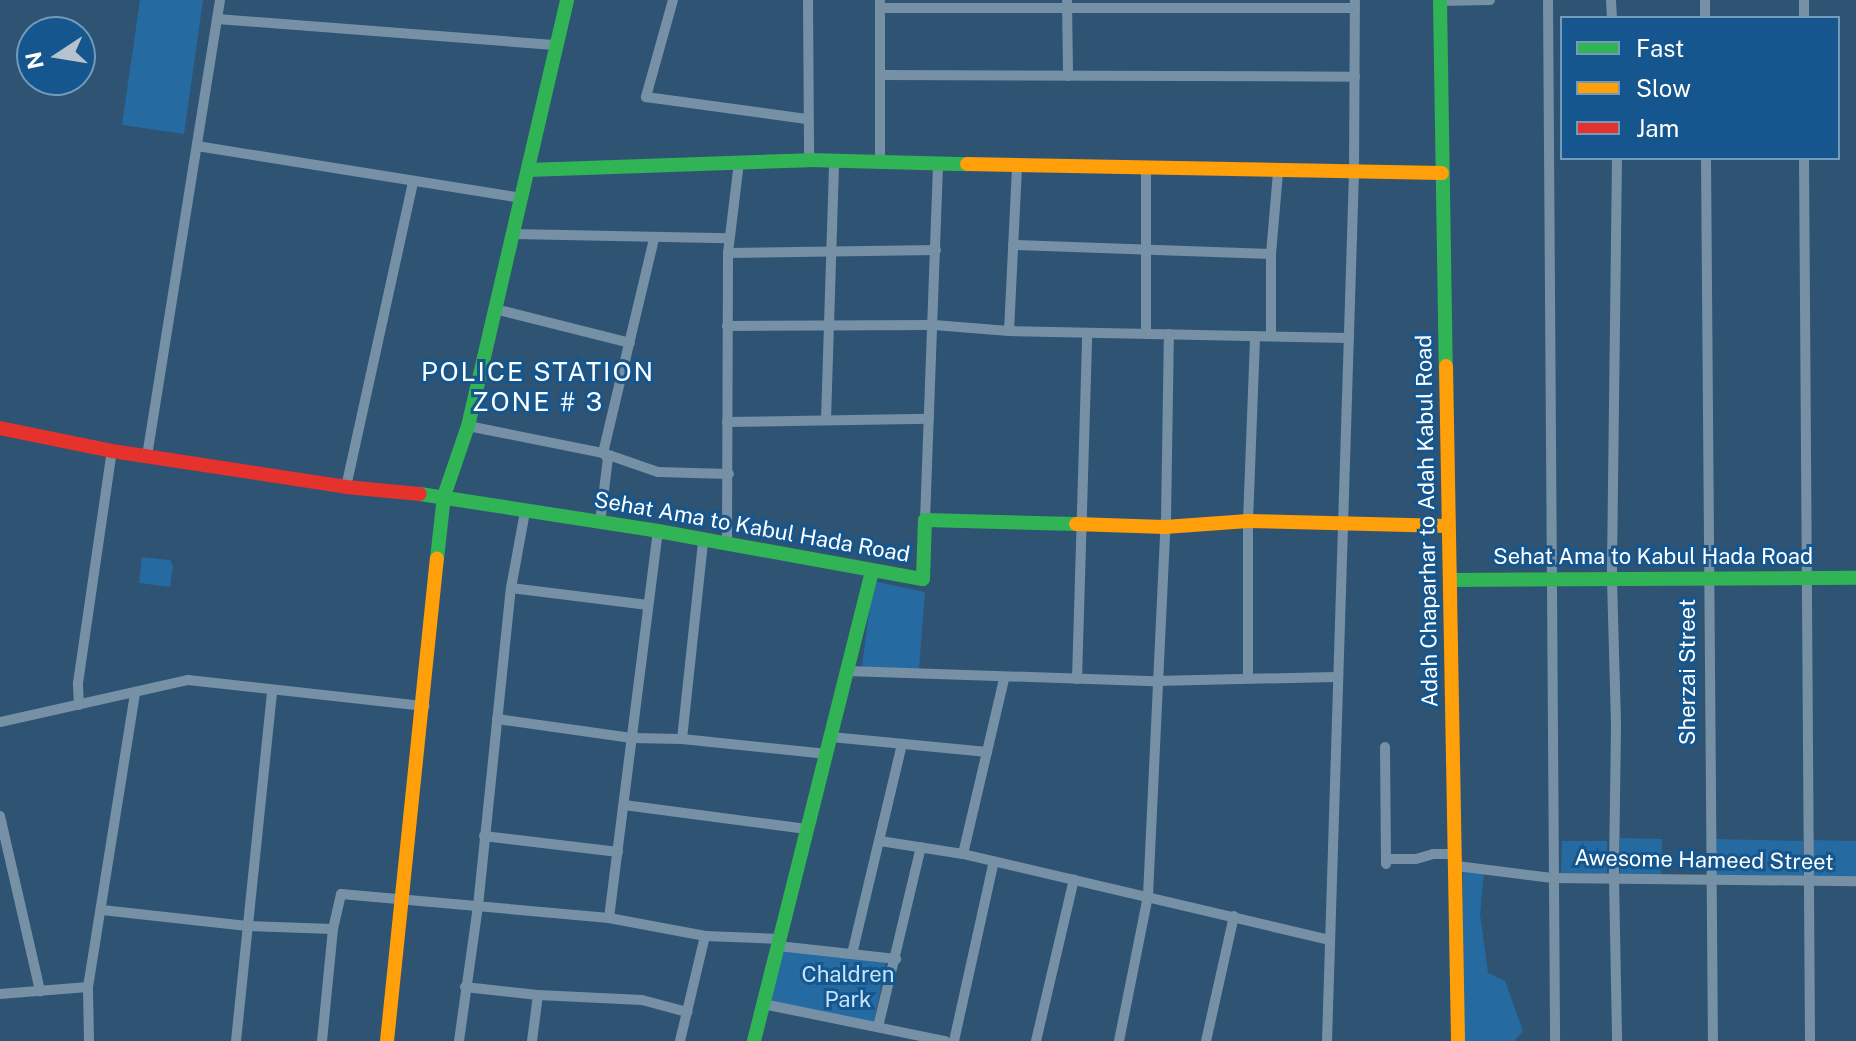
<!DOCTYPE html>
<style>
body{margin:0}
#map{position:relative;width:1856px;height:1041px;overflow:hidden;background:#2f5372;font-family:"Public Sans",sans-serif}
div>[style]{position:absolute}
.green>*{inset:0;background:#256ba2}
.street>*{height:10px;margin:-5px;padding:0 5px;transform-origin:5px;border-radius:5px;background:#7690a6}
.fast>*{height:14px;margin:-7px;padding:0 7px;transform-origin:7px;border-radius:7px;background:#30b455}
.slow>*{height:14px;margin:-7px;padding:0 7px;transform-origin:7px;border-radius:7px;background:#ff9f0a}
.jam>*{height:14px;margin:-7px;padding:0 7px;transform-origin:7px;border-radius:7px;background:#e5322d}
span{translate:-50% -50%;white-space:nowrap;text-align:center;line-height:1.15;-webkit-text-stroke:6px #14568d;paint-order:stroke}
.street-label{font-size:22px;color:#fff}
.park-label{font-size:22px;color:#c5e4fc}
.quarter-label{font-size:26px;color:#fff;letter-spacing:2px}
.legend{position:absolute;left:1560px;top:16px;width:280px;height:144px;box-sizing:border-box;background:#14568d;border:2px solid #729abb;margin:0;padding:10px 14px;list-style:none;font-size:24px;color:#fff}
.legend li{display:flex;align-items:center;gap:16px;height:40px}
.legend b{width:40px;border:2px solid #729abb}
.north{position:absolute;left:16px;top:16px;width:80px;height:80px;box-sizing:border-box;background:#14568d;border:2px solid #729abb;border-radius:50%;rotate:258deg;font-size:22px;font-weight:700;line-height:32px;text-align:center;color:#fff}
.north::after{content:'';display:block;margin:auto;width:28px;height:36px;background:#b6c3ce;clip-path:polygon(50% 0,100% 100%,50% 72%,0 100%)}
</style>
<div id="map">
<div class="green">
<i style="clip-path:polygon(140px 0,203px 0,184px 134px,122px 125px)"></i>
<i style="clip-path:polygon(142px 557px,170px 560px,173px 566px,170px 587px,139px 583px)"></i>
<i style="clip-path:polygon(873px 581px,925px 592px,919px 669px,862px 667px)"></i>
<i style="clip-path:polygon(1620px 838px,1662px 839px,1661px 875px,1620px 875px)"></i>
<i style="clip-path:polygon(1715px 839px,1803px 841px,1803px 877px,1715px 876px)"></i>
<i style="clip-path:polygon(1809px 840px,1856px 841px,1856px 877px,1809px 877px)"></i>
<i style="clip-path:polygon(1562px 841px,1607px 841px,1607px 874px,1561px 873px)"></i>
<i style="clip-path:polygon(1463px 870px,1484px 872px,1480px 914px,1488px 973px,1505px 981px,1523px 1031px,1514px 1041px,1463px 1041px)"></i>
<i style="clip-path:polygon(783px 949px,886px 961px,874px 1023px,769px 1003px)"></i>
</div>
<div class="street">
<i style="left:673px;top:0;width:101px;rotate:105.6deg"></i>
<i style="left:646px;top:97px;width:162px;rotate:7.8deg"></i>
<i style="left:808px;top:0;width:160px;rotate:89.6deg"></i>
<i style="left:880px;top:0;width:162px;rotate:90deg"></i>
<i style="left:1067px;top:0;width:76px;rotate:89.2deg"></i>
<i style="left:1548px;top:0;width:1041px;rotate:89.61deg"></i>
<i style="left:1611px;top:0;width:18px;rotate:87deg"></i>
<i style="left:1705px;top:0;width:18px;rotate:90deg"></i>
<i style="left:1440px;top:1px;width:50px;rotate:-1.1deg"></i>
<i style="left:880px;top:8px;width:475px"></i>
<i style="left:1804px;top:18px;width:18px;rotate:-90deg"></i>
<i style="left:217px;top:19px;width:338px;rotate:4.4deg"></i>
<i style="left:880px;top:75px;width:475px;rotate:0.2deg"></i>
<i style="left:197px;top:146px;width:329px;rotate:9.1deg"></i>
<i style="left:1617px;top:158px;width:422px;rotate:90.7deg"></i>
<i style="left:1612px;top:580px;width:147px;rotate:88.4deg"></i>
<i style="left:1616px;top:727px;width:152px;rotate:90.8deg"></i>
<i style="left:1614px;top:879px;width:162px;rotate:88.9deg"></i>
<i style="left:1706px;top:158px;width:883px;rotate:89.55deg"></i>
<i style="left:1804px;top:158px;width:883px;rotate:89.61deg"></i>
<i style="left:1146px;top:169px;width:165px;rotate:90deg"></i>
<i style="left:513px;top:234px;width:215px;rotate:1.1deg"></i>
<i style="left:1013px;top:245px;width:258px;rotate:2deg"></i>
<i style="left:728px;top:253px;width:208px;rotate:-0.8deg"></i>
<i style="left:495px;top:309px;width:139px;rotate:14.1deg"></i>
<i style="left:727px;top:326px;width:207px;rotate:-0.3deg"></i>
<i style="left:934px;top:325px;width:75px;rotate:4.6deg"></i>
<i style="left:1009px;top:331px;width:340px;rotate:1.2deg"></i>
<i style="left:1009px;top:331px;width:165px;rotate:-87.2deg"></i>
<i style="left:1271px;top:336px;width:82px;rotate:-90deg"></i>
<i style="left:1271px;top:254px;width:82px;rotate:-85.1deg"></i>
<i style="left:826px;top:420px;width:259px;rotate:-88.2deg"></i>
<i style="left:727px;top:422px;width:202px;rotate:-0.9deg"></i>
<i style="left:468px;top:426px;width:138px;rotate:11.3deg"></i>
<i style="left:603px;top:453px;width:58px;rotate:19.1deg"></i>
<i style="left:658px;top:472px;width:71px;rotate:1.6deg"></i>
<i style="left:147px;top:456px;width:462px;rotate:-80.9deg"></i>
<i style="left:346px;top:487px;width:313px;rotate:-77.6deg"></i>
<i style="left:925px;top:520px;width:356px;rotate:-87.9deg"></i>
<i style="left:600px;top:523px;width:65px;rotate:-83deg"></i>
<i style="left:608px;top:458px;width:7px;rotate:-135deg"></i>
<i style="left:603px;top:453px;width:220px;rotate:-76.6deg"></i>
<i style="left:727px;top:543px;width:290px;rotate:-89.8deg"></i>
<i style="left:728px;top:253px;width:92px;rotate:-83.1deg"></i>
<i style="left:511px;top:588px;width:138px;rotate:7.1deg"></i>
<i style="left:847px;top:671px;width:308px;rotate:1.9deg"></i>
<i style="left:1155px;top:681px;width:181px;rotate:-1.3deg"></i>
<i style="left:1248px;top:678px;width:157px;rotate:-90deg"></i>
<i style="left:1248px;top:521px;width:185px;rotate:-87.8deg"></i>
<i style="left:1077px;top:679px;width:346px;rotate:-88.3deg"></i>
<i style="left:79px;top:705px;width:22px;rotate:-93deg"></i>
<i style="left:78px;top:683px;width:234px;rotate:-81.7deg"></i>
<i style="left:497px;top:719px;width:136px;rotate:8deg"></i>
<i style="left:632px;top:738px;width:50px;rotate:1.1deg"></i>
<i style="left:682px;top:739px;width:146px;rotate:5.9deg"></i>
<i style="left:0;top:722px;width:193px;rotate:-12.6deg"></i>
<i style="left:188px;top:680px;width:238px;rotate:6.3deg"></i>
<i style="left:831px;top:737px;width:157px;rotate:5.5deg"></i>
<i style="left:682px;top:739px;width:198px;rotate:-83.9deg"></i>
<i style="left:1385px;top:747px;width:117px;rotate:89.5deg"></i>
<i style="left:624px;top:805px;width:184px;rotate:7.5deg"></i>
<i style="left:0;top:816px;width:180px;rotate:77.1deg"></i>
<i style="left:484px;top:836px;width:135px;rotate:6.8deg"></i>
<i style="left:880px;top:841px;width:84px;rotate:8.9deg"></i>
<i style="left:963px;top:854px;width:376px;rotate:13.2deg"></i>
<i style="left:963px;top:854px;width:180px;rotate:-76.8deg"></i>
<i style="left:1386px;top:859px;width:30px"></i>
<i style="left:1416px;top:859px;width:18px;rotate:-16deg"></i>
<i style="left:1433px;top:854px;width:16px"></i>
<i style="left:1449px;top:854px;width:9px;rotate:32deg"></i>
<i style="left:1457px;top:866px;width:96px;rotate:7.2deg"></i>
<i style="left:1552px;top:878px;width:304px;rotate:0.6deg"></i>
<i style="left:102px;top:910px;width:146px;rotate:6.3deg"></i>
<i style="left:247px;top:926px;width:86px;rotate:2deg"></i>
<i style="left:609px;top:918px;width:390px;rotate:-82.8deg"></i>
<i style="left:778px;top:946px;width:119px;rotate:6.3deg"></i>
<i style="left:852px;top:954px;width:216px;rotate:-76.6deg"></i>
<i style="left:465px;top:987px;width:73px;rotate:6.3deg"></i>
<i style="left:538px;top:995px;width:104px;rotate:2.8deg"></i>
<i style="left:642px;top:1000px;width:47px;rotate:14.9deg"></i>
<i style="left:0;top:994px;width:88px;rotate:-4.5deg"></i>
<i style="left:763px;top:1004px;width:186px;rotate:11.5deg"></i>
<i style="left:878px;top:1027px;width:185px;rotate:-76.6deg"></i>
<i style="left:89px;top:1041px;width:54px;rotate:-91.1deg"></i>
<i style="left:88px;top:987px;width:297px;rotate:-80.9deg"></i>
<i style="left:236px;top:1041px;width:352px;rotate:-84.1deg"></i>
<i style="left:322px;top:1041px;width:113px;rotate:-84.4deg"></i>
<i style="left:333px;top:929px;width:36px;rotate:-77deg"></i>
<i style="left:341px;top:894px;width:269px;rotate:5.1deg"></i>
<i style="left:609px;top:918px;width:98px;rotate:10.6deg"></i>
<i style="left:705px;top:936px;width:75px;rotate:2.3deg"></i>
<i style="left:459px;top:1041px;width:136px;rotate:-82deg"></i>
<i style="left:478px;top:906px;width:320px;rotate:-84.1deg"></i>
<i style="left:511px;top:588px;width:77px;rotate:-79.6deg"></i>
<i style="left:532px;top:1041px;width:46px;rotate:-82.6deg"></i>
<i style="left:680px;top:1041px;width:108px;rotate:-76.6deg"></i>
<i style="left:954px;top:1041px;width:184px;rotate:-77.5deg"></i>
<i style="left:1036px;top:1041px;width:166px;rotate:-76.8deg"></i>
<i style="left:1119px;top:1041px;width:148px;rotate:-78.7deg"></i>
<i style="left:1148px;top:896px;width:377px;rotate:-87.3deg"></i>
<i style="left:1166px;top:519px;width:185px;rotate:-89.1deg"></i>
<i style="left:1206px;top:1041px;width:128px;rotate:-77.4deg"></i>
<i style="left:1327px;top:1041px;width:867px;rotate:-88.22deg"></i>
<i style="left:1354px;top:174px;width:174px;rotate:-89.7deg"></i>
</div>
<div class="fast">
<i style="left:1440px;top:0;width:366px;rotate:89.1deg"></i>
<i style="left:528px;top:170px;width:281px;rotate:-2deg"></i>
<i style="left:809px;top:160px;width:158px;rotate:1.5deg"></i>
<i style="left:420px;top:494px;width:241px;rotate:8.8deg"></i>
<i style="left:658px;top:531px;width:269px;rotate:10.3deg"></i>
<i style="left:923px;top:579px;width:59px;rotate:-88.1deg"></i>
<i style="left:925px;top:520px;width:151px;rotate:1.5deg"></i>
<i style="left:437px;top:559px;width:63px;rotate:-83.7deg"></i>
<i style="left:444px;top:496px;width:74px;rotate:-71.1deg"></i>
<i style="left:468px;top:426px;width:437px;rotate:-76.9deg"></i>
<i style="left:1450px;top:580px;width:406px;rotate:-0.3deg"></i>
<i style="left:754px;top:1041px;width:485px;rotate:-75.9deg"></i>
</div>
<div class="slow">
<i style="left:967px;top:164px;width:475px;rotate:1.1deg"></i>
<i style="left:1446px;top:366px;width:675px;rotate:88.98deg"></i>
<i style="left:1076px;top:524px;width:89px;rotate:1.9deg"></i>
<i style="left:1165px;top:527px;width:83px;rotate:-4.1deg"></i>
<i style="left:1248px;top:521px;width:200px;rotate:1.4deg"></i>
<i style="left:387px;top:1041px;width:485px;rotate:-84.1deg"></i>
</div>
<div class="jam">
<i style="left:0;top:428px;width:114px;rotate:11.6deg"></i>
<i style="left:112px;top:451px;width:237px;rotate:8.7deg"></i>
<i style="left:346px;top:487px;width:74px;rotate:5.4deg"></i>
</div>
<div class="street-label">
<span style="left:1427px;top:521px;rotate:-91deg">Adah Chaparhar to Adah Kabul Road</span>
<span style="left:752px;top:527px;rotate:10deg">Sehat Ama to Kabul Hada Road</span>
<span style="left:1653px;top:557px">Sehat Ama to Kabul Hada Road</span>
<span style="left:1688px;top:672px;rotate:-90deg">Sherzai Street</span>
<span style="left:1704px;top:860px;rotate:1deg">Awesome Hameed Street</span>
</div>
<div class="park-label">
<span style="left:848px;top:987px">Chaldren<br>Park</span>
</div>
<div class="quarter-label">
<span style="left:538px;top:387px">POLICE STATION<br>ZONE # 3</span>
</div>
<ul class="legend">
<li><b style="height:10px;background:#30b455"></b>Fast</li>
<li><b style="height:10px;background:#ff9f0a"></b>Slow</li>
<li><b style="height:10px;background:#e5322d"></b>Jam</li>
</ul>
<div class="north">N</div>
</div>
